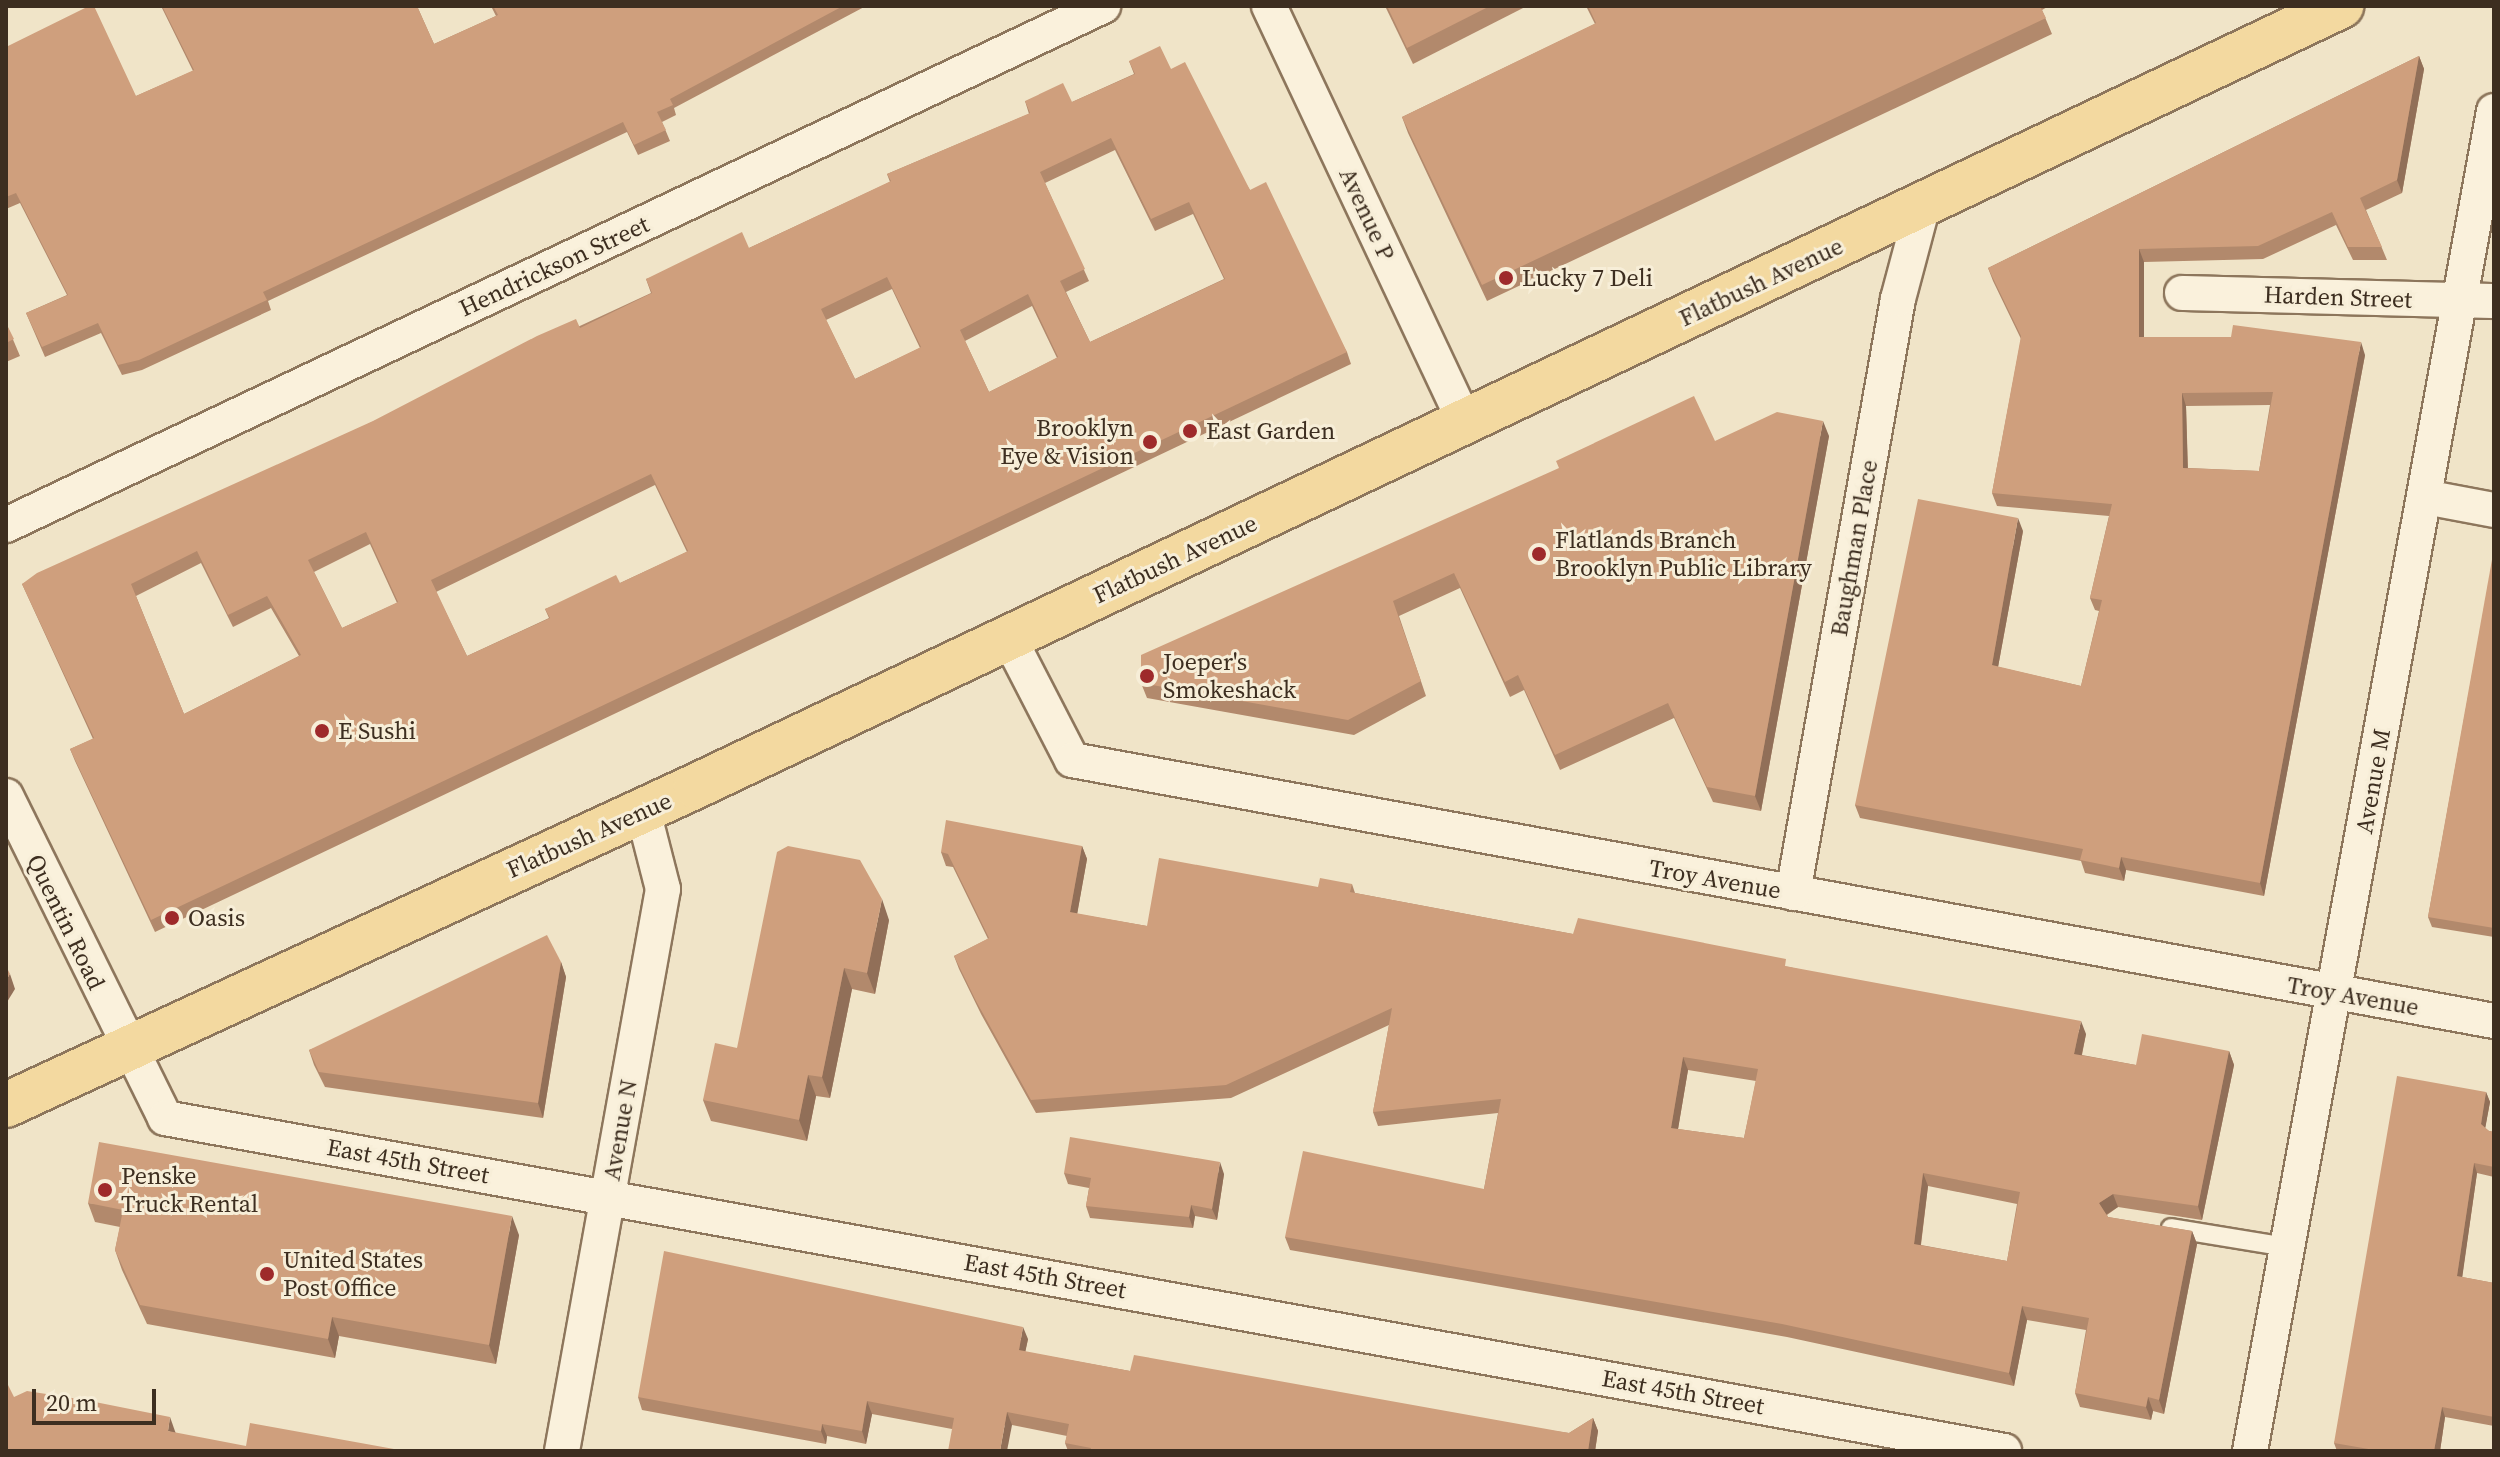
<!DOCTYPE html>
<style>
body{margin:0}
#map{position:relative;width:2500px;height:1457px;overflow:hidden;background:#f0e4c8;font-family:"Source Serif 4",serif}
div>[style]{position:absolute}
.roads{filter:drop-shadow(2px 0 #8d765c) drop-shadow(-2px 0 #8d765c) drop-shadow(0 2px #8d765c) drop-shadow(0 -2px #8d765c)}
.lane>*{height:18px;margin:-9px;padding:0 9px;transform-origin:9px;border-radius:9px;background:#faf1dc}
.street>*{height:34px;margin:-17px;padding:0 17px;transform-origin:17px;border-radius:17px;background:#faf1dc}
.primary>*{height:44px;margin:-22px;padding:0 22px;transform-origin:22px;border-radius:22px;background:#f3d9a0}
.wall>*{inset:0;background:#b2896c}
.shaded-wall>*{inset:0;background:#916f58}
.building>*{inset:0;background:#cf9f7d}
.dots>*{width:22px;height:22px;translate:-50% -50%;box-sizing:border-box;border:4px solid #f7eed8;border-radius:50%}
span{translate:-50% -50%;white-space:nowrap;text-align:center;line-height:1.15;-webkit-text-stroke:6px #f7eed8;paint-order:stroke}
.street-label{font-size:24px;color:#3d2e20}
.poi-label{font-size:24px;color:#3d2e20}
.left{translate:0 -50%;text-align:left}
.right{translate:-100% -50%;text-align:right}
.frame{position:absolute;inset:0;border:8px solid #3d2e20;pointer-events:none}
.scale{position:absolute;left:32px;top:1389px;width:124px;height:36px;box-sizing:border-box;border:4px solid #3d2e20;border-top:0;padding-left:10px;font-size:24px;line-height:28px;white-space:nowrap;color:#3d2e20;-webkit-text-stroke:6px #f7eed8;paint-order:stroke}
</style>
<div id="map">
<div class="roads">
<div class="lane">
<i style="left:2171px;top:1228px;width:118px;rotate:9.3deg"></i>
</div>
<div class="street">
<i style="left:1269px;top:6px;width:460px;rotate:64.8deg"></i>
<i style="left:2182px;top:293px;width:312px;rotate:1.5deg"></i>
<i style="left:2425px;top:497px;width:70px;rotate:10.7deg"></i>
<i style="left:6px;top:525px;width:1214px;rotate:-25.32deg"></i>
<i style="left:1009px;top:638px;width:137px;rotate:62.7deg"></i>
<i style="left:1072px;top:760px;width:1446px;rotate:10.4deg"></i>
<i style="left:6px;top:796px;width:359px;rotate:63.7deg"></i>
<i style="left:165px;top:1118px;width:1869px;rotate:10.26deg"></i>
<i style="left:1793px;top:893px;width:603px;rotate:-79.98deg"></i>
<i style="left:1898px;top:299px;width:97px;rotate:-75.1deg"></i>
<i style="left:562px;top:1451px;width:571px;rotate:-79.81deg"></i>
<i style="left:663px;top:889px;width:81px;rotate:-104.4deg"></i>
<i style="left:2250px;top:1451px;width:1362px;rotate:-79.68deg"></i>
</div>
<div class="primary">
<i style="left:6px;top:1105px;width:760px;rotate:-24.81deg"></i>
<i style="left:696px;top:786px;width:1821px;rotate:-25.37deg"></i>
</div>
</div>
<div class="wall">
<i style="clip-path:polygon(161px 6px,417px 6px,434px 44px,496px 16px,491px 6px,866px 6px,674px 108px,676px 115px,662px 122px,670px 141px,638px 155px,627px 132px,268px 301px,271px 310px,142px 370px,122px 375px,101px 333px,45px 357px,26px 313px,67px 295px,20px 203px,6px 209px,6px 47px,136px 96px,193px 71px)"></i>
<i style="clip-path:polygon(1385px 6px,1527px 6px,1413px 64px)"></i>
<i style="clip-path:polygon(1586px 6px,2049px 6px,2042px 10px,2052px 34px,1487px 301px,1408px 133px,1402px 117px,1595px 24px)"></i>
<i style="clip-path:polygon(evenodd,2419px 56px,2424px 69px,2402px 193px,2366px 210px,2387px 260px,2353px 260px,2336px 225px,2263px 259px,2144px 262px,2144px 337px,2365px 355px,2264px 896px,2126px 870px,2124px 881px,2085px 873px,2081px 861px,1860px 818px,1855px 805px,2023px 531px,1998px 667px,2081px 686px,2099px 611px,2095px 610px,2090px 598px,2109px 516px,1997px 506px,1992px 493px,2021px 339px,1993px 281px,1988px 268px,2419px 56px,2270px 405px,2259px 471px,2188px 468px,2186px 406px,2270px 405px)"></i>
<i style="clip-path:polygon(evenodd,1129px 61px,1171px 69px,1250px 190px,1347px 352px,1351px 364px,155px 932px,75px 761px,70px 749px,93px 739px,22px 584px,651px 293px,646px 279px,749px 248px,890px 182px,887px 174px,1029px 114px,1025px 101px,1072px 102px,1134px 74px,1129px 61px,1115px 150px,1155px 231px,1193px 214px,1224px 279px,1090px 342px,1066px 292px,1089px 281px,1045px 183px,1115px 150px,1129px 61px,892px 289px,920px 348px,855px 379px,826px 320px,892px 289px,1129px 61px,1032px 306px,1057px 358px,989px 392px,965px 341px,1032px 306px,1129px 61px,655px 485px,687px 552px,620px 583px,545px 609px,549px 618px,467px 656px,436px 592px,655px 485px,1129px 61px,370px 544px,397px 603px,342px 628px,314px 572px,370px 544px,1129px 61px,201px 563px,233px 627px,271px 608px,299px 656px,184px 714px,136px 596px,201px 563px)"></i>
<i style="clip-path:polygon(6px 323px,20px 356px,6px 362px)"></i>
<i style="clip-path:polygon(1829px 436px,1761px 811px,1713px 802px,1674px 718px,1560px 770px,1524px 690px,1510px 697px,1460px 588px,1399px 616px,1426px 696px,1354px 735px,1147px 698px,1141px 683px,1715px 441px)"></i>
<i style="clip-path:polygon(2494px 554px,2494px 937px,2432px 927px,2428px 917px)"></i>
<i style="clip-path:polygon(evenodd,1082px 846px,1087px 859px,1077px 914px,1147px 926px,1318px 887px,1352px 884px,1355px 893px,1573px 934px,1789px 967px,2086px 1034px,2082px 1055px,2136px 1065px,2229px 1051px,2234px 1065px,2202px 1220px,2118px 1207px,2107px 1215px,2108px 1217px,2192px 1231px,2197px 1244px,2164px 1414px,2153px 1411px,2151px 1420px,2080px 1407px,2075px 1393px,2086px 1330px,2027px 1320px,2014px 1386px,1787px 1337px,1290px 1250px,1285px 1237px,1484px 1189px,1498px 1113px,1378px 1126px,1373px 1112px,1389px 1025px,1231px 1098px,1036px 1113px,981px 1014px,959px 969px,954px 956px,988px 939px,953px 867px,946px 866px,941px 852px,1082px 846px,1688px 1070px,1756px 1081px,1744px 1138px,1678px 1129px,1688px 1070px,1082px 846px,1928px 1186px,2017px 1204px,2007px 1261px,1921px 1245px,1928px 1186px)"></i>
<i style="clip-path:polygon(889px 920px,875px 994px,852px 989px,830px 1098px,816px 1096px,807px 1141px,711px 1121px,703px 1100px,737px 1048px)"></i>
<i style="clip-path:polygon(561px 962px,566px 977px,543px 1118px,325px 1087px,314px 1065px,309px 1050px)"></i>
<i style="clip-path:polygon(2486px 1092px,2490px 1102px,2485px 1128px,2489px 1131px,2494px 1132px,2494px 1177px,2477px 1173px,2462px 1277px,2494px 1283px,2494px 1426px,2445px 1417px,2440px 1451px,2337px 1451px,2334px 1443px)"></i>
<i style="clip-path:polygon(1064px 1173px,1224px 1174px,1217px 1220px,1195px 1216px,1193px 1228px,1090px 1218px,1086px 1206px,1089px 1188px,1068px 1184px)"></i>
<i style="clip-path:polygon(88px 1203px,519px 1235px,496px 1364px,339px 1336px,335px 1358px,147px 1324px,122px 1270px,115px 1250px,120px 1227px,95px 1222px)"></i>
<i style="clip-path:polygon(1028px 1339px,1025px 1352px,1130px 1371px,1569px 1433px,1593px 1418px,1598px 1431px,1595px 1451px,1068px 1451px,1065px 1443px,1067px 1436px,1012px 1425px,952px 1429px,872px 1414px,866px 1444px,827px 1436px,826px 1444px,642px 1410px,638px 1397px)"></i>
</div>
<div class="shaded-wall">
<i style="clip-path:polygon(2419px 56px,2424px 69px,2402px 193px,2397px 180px)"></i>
<i style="clip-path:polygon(2139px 249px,2144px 262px,2144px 349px,2139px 337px)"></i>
<i style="clip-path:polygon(2361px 342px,2365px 355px,2264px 896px,2260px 883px)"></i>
<i style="clip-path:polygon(2182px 393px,2186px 406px,2188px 481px,2183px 468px)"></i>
<i style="clip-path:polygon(1823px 421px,1829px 436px,1761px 811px,1755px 796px)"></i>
<i style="clip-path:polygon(2018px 518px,2023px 531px,1996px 678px,1992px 665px)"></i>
<i style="clip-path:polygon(1082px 846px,1087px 859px,1075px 926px,1070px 912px)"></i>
<i style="clip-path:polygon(2121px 857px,2126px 870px,2124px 881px,2119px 868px)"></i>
<i style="clip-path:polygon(882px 899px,889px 920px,875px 994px,867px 973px)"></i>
<i style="clip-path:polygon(561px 962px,566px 977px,543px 1118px,538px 1103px)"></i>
<i style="clip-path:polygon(844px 968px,852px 989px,830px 1098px,822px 1077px)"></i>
<i style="clip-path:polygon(10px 974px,15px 989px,7px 1002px,6px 980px)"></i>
<i style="clip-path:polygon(2081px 1021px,2086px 1034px,2079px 1067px,2074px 1054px)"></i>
<i style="clip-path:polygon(2229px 1051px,2234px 1065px,2202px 1220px,2198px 1206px)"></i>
<i style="clip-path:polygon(1683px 1057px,1688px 1070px,1676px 1141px,1671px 1128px)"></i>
<i style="clip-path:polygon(808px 1075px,816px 1096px,807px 1141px,799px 1120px)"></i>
<i style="clip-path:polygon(2486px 1092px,2490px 1102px,2484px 1135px,2481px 1124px)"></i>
<i style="clip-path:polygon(1220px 1162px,1224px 1174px,1217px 1220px,1212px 1209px)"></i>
<i style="clip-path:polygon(2474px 1163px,2477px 1173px,2461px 1286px,2457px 1276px)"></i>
<i style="clip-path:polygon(1923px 1173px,1928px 1186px,1919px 1258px,1914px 1244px)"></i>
<i style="clip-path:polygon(2113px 1194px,2118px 1207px,2104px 1216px,2099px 1203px)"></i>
<i style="clip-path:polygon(1191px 1205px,1195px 1216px,1193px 1228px,1189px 1217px)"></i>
<i style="clip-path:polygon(512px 1216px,519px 1235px,496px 1364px,489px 1345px)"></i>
<i style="clip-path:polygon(2192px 1231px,2197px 1244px,2164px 1414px,2159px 1400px)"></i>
<i style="clip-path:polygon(2022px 1306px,2027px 1320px,2014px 1386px,2009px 1373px)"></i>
<i style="clip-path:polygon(332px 1317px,339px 1336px,335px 1358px,328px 1339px)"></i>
<i style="clip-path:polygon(1023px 1327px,1028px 1339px,1023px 1363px,1019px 1350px)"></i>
<i style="clip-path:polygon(2148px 1397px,2153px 1411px,2151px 1420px,2146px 1407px)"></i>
<i style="clip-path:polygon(867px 1401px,872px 1414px,866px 1444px,862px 1431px)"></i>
<i style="clip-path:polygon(2442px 1407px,2445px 1417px,2440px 1451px,2434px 1451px)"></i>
<i style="clip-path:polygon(1007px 1412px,1012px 1425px,1007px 1451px,1000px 1451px)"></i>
<i style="clip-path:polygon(170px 1417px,176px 1434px,168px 1431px)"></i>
<i style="clip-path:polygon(1593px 1418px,1598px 1431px,1595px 1451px,1588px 1451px)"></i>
<i style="clip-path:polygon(822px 1424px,827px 1436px,826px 1444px,821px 1431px)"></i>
</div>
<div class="building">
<i style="clip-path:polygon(89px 6px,94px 6px,136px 96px,194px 70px,162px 6px,417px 6px,434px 44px,498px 15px,493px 6px,843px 6px,670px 99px,673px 105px,657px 112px,666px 130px,634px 145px,623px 122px,263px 292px,267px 300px,139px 360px,118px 365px,98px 323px,42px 347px,26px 313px,68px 295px,16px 193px,6px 197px,6px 47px)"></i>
<i style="clip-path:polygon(1387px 6px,1490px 6px,1407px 48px)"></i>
<i style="clip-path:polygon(1588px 6px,2040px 6px,2046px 18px,1482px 285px,1402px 117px,1596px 23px)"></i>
<i style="clip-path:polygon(evenodd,1160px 46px,1171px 69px,1185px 62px,1250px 190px,1266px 182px,1347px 352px,151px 920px,70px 749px,94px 738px,22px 584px,37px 573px,373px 421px,537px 336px,576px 319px,580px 328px,652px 293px,646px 279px,742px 232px,749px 248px,891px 181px,887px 174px,1030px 113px,1025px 101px,1063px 83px,1072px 102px,1135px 74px,1129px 61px,1160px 46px,1111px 138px,1151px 219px,1189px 202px,1225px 279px,1090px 342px,1060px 281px,1085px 269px,1040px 172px,1111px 138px,1160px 46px,887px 277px,921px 347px,855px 379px,821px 309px,887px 277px,1160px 46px,1028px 294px,1058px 357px,989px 392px,960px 330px,1028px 294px,1160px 46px,651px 474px,688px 551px,620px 583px,616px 575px,545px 609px,550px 618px,467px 656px,431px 580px,651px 474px,1160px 46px,366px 532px,398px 602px,342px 628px,308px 560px,366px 532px,1160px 46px,197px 551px,228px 615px,267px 596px,301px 655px,184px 714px,131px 584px,197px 551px)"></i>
<i style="clip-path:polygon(evenodd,2419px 56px,2397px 180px,2360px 198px,2382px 247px,2348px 247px,2332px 212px,2258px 246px,2139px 249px,2139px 337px,2231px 337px,2233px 325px,2361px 342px,2260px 883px,2121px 857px,2119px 868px,2080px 860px,2083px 849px,1855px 805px,1918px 499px,2018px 518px,1992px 665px,2081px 686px,2102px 600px,2090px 598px,2112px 504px,1992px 493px,2021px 336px,1988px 268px,2419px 56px,2273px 392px,2259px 471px,2183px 468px,2182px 393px,2273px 392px)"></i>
<i style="clip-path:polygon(6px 323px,14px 339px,6px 343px)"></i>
<i style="clip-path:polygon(1694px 396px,1715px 441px,1777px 412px,1823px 421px,1755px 796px,1707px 787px,1668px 703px,1555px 755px,1518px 675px,1505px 682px,1454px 573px,1393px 601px,1421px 681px,1348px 720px,1141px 683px,1141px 655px,1559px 468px,1556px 461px)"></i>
<i style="clip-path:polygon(2493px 554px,2494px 554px,2494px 928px,2428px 917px)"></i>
<i style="clip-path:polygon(evenodd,946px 820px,1082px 846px,1070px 912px,1147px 926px,1159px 858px,1318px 887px,1320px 878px,1352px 884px,1350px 892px,1573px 934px,1578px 918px,1786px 959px,1785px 966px,2081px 1021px,2074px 1054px,2136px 1065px,2142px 1034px,2229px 1051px,2198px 1206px,2113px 1194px,2099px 1203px,2108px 1217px,2192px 1231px,2159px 1400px,2148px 1397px,2146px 1407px,2075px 1393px,2089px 1318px,2022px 1306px,2009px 1373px,1782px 1324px,1285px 1237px,1303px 1151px,1484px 1189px,1501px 1099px,1373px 1112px,1392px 1008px,1226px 1085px,1031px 1100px,976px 1001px,954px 956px,989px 938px,948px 854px,941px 852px,946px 820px,1683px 1057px,1758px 1069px,1744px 1138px,1671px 1128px,1683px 1057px,946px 820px,1923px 1173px,2020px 1192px,2007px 1261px,1914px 1244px,1923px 1173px)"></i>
<i style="clip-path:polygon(788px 846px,860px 860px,882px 899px,867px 973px,844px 968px,822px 1077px,808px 1075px,799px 1120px,703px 1100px,715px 1043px,737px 1048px,777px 852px)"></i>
<i style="clip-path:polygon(547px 935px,561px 962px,538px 1103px,319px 1072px,309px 1050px)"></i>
<i style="clip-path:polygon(6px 966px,10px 974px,6px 980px)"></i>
<i style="clip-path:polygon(2397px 1076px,2486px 1092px,2481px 1124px,2489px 1131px,2494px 1132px,2494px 1167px,2474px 1163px,2457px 1276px,2494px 1283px,2494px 1417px,2442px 1407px,2434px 1451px,2380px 1451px,2334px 1443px)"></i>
<i style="clip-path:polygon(1070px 1137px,1220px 1162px,1212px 1209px,1191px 1205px,1189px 1217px,1086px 1206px,1091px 1178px,1064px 1173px)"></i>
<i style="clip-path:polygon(99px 1142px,512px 1216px,489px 1345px,332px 1317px,328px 1339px,140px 1305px,115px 1250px,123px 1210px,88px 1203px)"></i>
<i style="clip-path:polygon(664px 1251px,1023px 1327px,1019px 1350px,1130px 1371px,1134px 1355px,1569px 1433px,1593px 1418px,1588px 1451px,1090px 1451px,1091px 1448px,1065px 1443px,1069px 1424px,1007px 1412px,1000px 1451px,948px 1451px,954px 1418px,867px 1401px,862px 1431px,822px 1424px,821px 1431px,638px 1397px)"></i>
<i style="clip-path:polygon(6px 1381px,14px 1397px,27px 1391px,85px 1400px,170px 1417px,168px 1431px,246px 1446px,250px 1423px,405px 1451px,6px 1451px)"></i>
</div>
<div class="dots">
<i style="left:1506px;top:278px;background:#9e2a2b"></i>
<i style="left:1190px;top:431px;background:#9e2a2b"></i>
<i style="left:1150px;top:442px;background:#9e2a2b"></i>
<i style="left:1539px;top:554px;background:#9e2a2b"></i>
<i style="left:1147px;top:676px;background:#9e2a2b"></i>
<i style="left:322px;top:731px;background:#9e2a2b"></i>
<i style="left:172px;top:918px;background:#9e2a2b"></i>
<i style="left:105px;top:1190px;background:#9e2a2b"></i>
<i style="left:267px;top:1274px;background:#9e2a2b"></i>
</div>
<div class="street-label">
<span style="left:1367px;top:214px;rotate:65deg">Avenue P</span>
<span style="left:554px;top:266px;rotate:-25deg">Hendrickson Street</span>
<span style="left:1761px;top:282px;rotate:-25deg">Flatbush Avenue</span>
<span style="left:2338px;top:297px;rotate:2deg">Harden Street</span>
<span style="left:1854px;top:548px;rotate:-80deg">Baughman Place</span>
<span style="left:1175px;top:559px;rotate:-25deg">Flatbush Avenue</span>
<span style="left:2373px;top:781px;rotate:-80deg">Avenue M</span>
<span style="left:589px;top:835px;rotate:-24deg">Flatbush Avenue</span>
<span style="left:1715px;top:879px;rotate:10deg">Troy Avenue</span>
<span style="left:66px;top:922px;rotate:64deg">Quentin Road</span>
<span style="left:2353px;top:996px;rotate:10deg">Troy Avenue</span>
<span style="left:620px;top:1130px;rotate:-80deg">Avenue N</span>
<span style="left:408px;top:1161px;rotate:10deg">East 45th Street</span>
<span style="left:1045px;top:1276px;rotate:10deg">East 45th Street</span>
<span style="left:1683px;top:1392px;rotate:10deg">East 45th Street</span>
</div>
<div class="poi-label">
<span class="left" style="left:1522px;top:278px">Lucky 7 Deli</span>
<span class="right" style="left:1134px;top:442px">Brooklyn<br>Eye &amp; Vision</span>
<span class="left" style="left:1206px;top:431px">East Garden</span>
<span class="left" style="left:1555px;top:554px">Flatlands Branch<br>Brooklyn Public Library</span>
<span class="left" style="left:1163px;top:676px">Joeper's<br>Smokeshack</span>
<span class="left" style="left:338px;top:731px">E Sushi</span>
<span class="left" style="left:188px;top:918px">Oasis</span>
<span class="left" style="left:121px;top:1190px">Penske<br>Truck Rental</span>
<span class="left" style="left:283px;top:1274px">United States<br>Post Office</span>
</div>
<div class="frame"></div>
<div class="scale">20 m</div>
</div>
